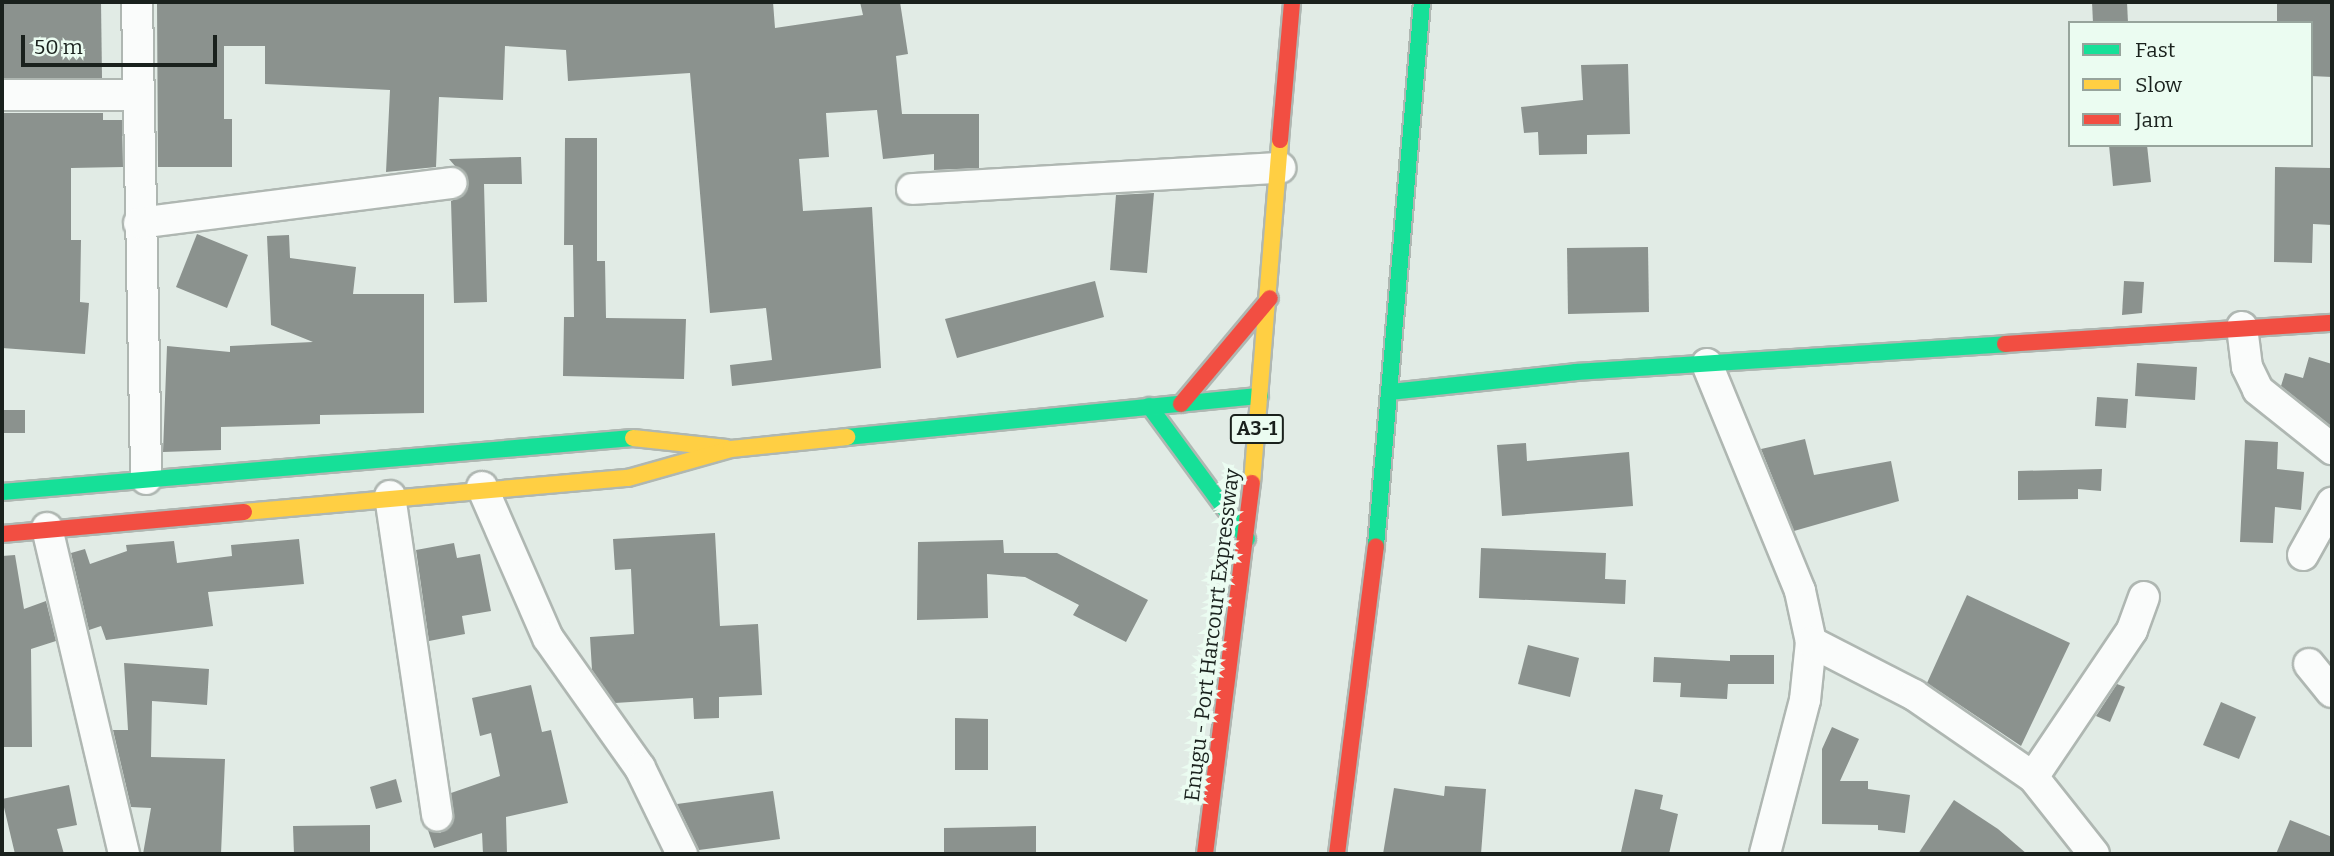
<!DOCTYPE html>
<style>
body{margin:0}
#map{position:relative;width:2334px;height:856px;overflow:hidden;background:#e1ebe5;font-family:Bitter,serif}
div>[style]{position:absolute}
.building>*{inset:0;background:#8b928e}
.roads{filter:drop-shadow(2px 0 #afb7b2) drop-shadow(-2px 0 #afb7b2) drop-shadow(0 2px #afb7b2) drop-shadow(0 -2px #afb7b2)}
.street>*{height:30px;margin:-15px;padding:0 15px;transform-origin:15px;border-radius:15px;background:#fafcfb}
.fast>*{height:16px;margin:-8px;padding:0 8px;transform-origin:8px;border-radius:8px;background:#16e098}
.slow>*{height:16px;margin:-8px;padding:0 8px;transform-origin:8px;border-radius:8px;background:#ffcf43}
.jam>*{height:16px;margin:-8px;padding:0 8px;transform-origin:8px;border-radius:8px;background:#f24e42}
span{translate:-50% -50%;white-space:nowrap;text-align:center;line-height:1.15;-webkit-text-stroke:7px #ebfcf1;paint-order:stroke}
.shield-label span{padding:2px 5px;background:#ebfcf1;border:2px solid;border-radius:5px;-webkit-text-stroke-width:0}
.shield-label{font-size:19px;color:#1a211d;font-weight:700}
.street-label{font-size:21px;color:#1a211d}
.frame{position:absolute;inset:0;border:4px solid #1a211d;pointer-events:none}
.legend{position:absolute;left:2068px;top:21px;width:245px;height:126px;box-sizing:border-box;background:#ebfcf1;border:2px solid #97a49c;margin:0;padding:9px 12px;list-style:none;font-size:21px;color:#1a211d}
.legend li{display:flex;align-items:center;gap:14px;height:35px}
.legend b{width:35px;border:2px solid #97a49c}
.scale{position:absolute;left:21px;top:35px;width:196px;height:32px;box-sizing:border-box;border:4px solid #1a211d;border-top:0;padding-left:9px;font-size:21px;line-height:24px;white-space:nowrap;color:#1a211d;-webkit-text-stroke:5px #ebfcf1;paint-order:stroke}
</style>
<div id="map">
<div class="building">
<i style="clip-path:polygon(2px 2px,101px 2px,102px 78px,2px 78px)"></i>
<i style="clip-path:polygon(157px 2px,773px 2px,775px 28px,863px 15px,860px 2px,900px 2px,908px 54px,896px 56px,902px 114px,979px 114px,979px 168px,934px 170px,934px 154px,883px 159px,877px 110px,826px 113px,829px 157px,799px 159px,803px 211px,872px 207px,881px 368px,732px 386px,730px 365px,772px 360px,766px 308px,710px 313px,690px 73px,568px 81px,566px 50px,505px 46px,503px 100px,439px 97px,436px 167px,386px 172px,390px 90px,265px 84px,265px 46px,224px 46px,224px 119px,232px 119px,232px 167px,158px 167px)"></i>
<i style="clip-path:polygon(2092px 2px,2127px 2px,2128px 23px,2093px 23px)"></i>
<i style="clip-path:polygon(2277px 2px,2332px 2px,2332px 77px,2311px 76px,2311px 23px,2277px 23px)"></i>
<i style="clip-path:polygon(1628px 64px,1630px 134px,1587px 135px,1587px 154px,1539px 155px,1538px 132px,1524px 133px,1521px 107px,1583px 100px,1581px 65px)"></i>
<i style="clip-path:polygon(2px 113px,103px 113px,103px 120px,122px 120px,123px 167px,71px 168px,71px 240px,81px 240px,80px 302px,89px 303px,85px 354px,2px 348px)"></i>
<i style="clip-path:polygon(565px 138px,597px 138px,597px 261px,605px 261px,606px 318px,686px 319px,684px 379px,563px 376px,564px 317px,574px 317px,573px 245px,564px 245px)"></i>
<i style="clip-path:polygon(2109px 145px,2147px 145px,2151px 182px,2113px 186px)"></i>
<i style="clip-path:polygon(521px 157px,522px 184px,484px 184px,487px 302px,454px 303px,451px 201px,462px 196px,468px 181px,449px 159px)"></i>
<i style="clip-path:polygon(2275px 167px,2332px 168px,2332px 225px,2313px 224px,2312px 263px,2274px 262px)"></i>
<i style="clip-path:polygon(1154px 193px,1147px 273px,1110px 270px,1116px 195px)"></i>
<i style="clip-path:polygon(197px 234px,248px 255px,227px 308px,176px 287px)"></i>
<i style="clip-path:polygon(289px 235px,290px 258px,356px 267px,353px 294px,424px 294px,424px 413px,320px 415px,320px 424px,221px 427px,221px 450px,163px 452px,167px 346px,230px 352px,230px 346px,313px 342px,271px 325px,267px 236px)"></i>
<i style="clip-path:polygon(1648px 247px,1649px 312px,1568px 314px,1567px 248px)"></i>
<i style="clip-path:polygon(1095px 281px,1104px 317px,957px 358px,945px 319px)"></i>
<i style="clip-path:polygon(2124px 281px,2144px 282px,2142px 313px,2122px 315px)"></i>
<i style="clip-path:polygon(2309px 357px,2332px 364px,2332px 427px,2281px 386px,2285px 373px,2303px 378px)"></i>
<i style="clip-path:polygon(2137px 363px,2197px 367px,2195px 400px,2135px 396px)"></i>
<i style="clip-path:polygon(2097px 397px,2128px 399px,2126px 428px,2095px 426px)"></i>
<i style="clip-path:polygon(2px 410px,25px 410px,25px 433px,2px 433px)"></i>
<i style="clip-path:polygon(1805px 439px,1814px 475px,1891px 461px,1899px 501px,1794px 531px,1761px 449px)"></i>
<i style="clip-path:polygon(2245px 440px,2278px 442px,2277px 469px,2304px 472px,2301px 510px,2275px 507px,2273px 543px,2240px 542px)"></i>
<i style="clip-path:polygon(1526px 443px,1527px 461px,1629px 452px,1633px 506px,1502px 516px,1497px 445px)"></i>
<i style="clip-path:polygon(2102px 469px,2101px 491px,2078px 489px,2078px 499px,2018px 500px,2018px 471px)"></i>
<i style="clip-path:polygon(715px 533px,720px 626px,758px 624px,762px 695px,719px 697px,719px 718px,694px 719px,693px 698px,615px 703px,592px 670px,590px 637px,634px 634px,631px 569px,615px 570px,613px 539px)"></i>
<i style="clip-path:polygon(299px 539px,304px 584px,208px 592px,213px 626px,106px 640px,101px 626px,89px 630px,71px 553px,85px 549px,90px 564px,127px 551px,126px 545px,174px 541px,177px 563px,232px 556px,231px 545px)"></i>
<i style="clip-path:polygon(1003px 540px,1004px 553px,1057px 553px,1148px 600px,1126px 642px,1073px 615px,1079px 605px,1025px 577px,987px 574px,988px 618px,917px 620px,918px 542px)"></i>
<i style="clip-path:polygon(454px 543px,457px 558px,480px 554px,491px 611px,462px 616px,465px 634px,429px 641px,416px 550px)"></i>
<i style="clip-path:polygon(1481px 548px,1606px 553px,1605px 579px,1626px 580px,1625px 604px,1479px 598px)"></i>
<i style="clip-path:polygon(15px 555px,24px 609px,46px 601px,56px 641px,31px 649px,32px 747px,2px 747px,2px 556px)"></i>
<i style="clip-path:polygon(1967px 595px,2070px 643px,2021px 746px,1927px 683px)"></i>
<i style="clip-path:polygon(1528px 645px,1579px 658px,1570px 697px,1518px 684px)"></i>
<i style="clip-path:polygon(1730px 655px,1774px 655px,1774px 684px,1728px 684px,1727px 699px,1680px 697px,1681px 683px,1653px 682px,1654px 657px,1730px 661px)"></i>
<i style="clip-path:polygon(124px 663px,209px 669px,207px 705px,152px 701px,151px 757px,225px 759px,221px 854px,143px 854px,151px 808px,131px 807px,113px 730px,128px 730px)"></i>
<i style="clip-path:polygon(2117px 684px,2125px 687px,2110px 722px,2096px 716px)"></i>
<i style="clip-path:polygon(531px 685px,542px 732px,551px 730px,568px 803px,506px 817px,507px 854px,483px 854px,482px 833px,434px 848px,428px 830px,440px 833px,453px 823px,451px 793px,500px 776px,491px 733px,480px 736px,472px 698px)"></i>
<i style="clip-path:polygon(2221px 702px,2256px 717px,2239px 759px,2203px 745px)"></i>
<i style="clip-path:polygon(955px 718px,988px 719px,988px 770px,955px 770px)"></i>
<i style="clip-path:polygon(1832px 727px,1859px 739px,1840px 781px,1868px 781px,1868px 789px,1910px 795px,1905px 833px,1878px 830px,1878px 825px,1822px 824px,1822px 749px)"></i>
<i style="clip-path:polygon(396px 779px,402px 802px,376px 809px,370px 787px)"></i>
<i style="clip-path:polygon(69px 785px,77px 825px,57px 829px,64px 854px,15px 854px,2px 799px)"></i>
<i style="clip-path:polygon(1445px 786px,1486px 789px,1481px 854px,1383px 854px,1394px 788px,1444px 796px)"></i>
<i style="clip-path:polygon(1635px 789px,1663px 795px,1660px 809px,1678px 814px,1669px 854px,1621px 852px)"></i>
<i style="clip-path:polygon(773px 791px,780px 839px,699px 850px,677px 804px)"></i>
<i style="clip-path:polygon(1954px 800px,1998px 829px,2027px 854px,1918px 854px)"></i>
<i style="clip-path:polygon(2290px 820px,2332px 837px,2332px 854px,2276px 854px)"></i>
<i style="clip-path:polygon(370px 825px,370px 854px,294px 854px,293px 826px)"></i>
<i style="clip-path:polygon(1036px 826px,1036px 854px,944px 854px,944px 828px)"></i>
</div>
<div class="roads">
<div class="street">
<i style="left:137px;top:2px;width:477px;rotate:88.9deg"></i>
<i style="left:2px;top:95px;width:135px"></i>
<i style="left:912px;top:189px;width:369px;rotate:-3.3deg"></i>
<i style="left:139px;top:223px;width:315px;rotate:-7.3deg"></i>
<i style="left:2242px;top:327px;width:40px;rotate:82.9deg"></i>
<i style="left:2247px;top:367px;width:25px;rotate:64deg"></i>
<i style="left:2258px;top:390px;width:95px;rotate:38.6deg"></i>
<i style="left:1707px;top:364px;width:245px;rotate:67.7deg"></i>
<i style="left:1800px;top:591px;width:52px;rotate:77.8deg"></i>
<i style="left:1811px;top:642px;width:58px;rotate:95.9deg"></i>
<i style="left:1805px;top:700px;width:159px;rotate:104.6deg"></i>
<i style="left:482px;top:487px;width:165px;rotate:66.4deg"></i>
<i style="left:548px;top:638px;width:159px;rotate:54.7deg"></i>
<i style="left:640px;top:768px;width:96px;rotate:64deg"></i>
<i style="left:390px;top:496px;width:323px;rotate:81.6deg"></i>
<i style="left:47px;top:528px;width:335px;rotate:76.7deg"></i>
<i style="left:2303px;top:555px;width:60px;rotate:-60.9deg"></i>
<i style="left:1811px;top:642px;width:116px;rotate:27.2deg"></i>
<i style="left:1914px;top:695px;width:145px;rotate:34.6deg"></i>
<i style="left:2033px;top:777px;width:98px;rotate:51.6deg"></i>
<i style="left:2309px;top:664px;width:36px;rotate:51deg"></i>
<i style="left:2033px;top:777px;width:177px;rotate:-56deg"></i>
<i style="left:2132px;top:630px;width:35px;rotate:-70deg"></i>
</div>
<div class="fast">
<i style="left:1390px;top:392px;width:187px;rotate:-6.1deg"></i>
<i style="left:1576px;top:372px;width:430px;rotate:-3.7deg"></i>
<i style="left:1149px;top:406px;width:165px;rotate:53.6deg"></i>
<i style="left:847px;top:437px;width:415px;rotate:-5.7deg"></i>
<i style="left:2px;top:492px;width:633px;rotate:-4.89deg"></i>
<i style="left:1376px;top:546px;width:546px;rotate:-85.17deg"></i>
</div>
<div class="slow">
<i style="left:633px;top:438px;width:94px;rotate:6.1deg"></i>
<i style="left:1252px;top:483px;width:344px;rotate:-85.3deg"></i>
<i style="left:244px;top:512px;width:386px;rotate:-5.1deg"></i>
<i style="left:628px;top:478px;width:107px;rotate:-15.7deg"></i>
<i style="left:731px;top:449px;width:117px;rotate:-5.9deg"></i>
</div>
<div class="jam">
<i style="left:1280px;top:140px;width:139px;rotate:-85deg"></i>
<i style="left:2005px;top:344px;width:328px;rotate:-3.7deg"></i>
<i style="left:1181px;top:404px;width:138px;rotate:-50deg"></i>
<i style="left:2px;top:534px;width:243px;rotate:-5.2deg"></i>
<i style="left:1205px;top:854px;width:374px;rotate:-82.8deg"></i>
<i style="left:1337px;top:854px;width:310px;rotate:-82.8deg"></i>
</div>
</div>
<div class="shield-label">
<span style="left:1257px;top:429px">A3-1</span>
</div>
<div class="street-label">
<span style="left:1212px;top:635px;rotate:-83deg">Enugu - Port Harcourt Expressway</span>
</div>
<div class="frame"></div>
<ul class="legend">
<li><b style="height:9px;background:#16e098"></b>Fast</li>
<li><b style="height:9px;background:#ffcf43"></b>Slow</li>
<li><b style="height:9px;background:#f24e42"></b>Jam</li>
</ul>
<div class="scale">50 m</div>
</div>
